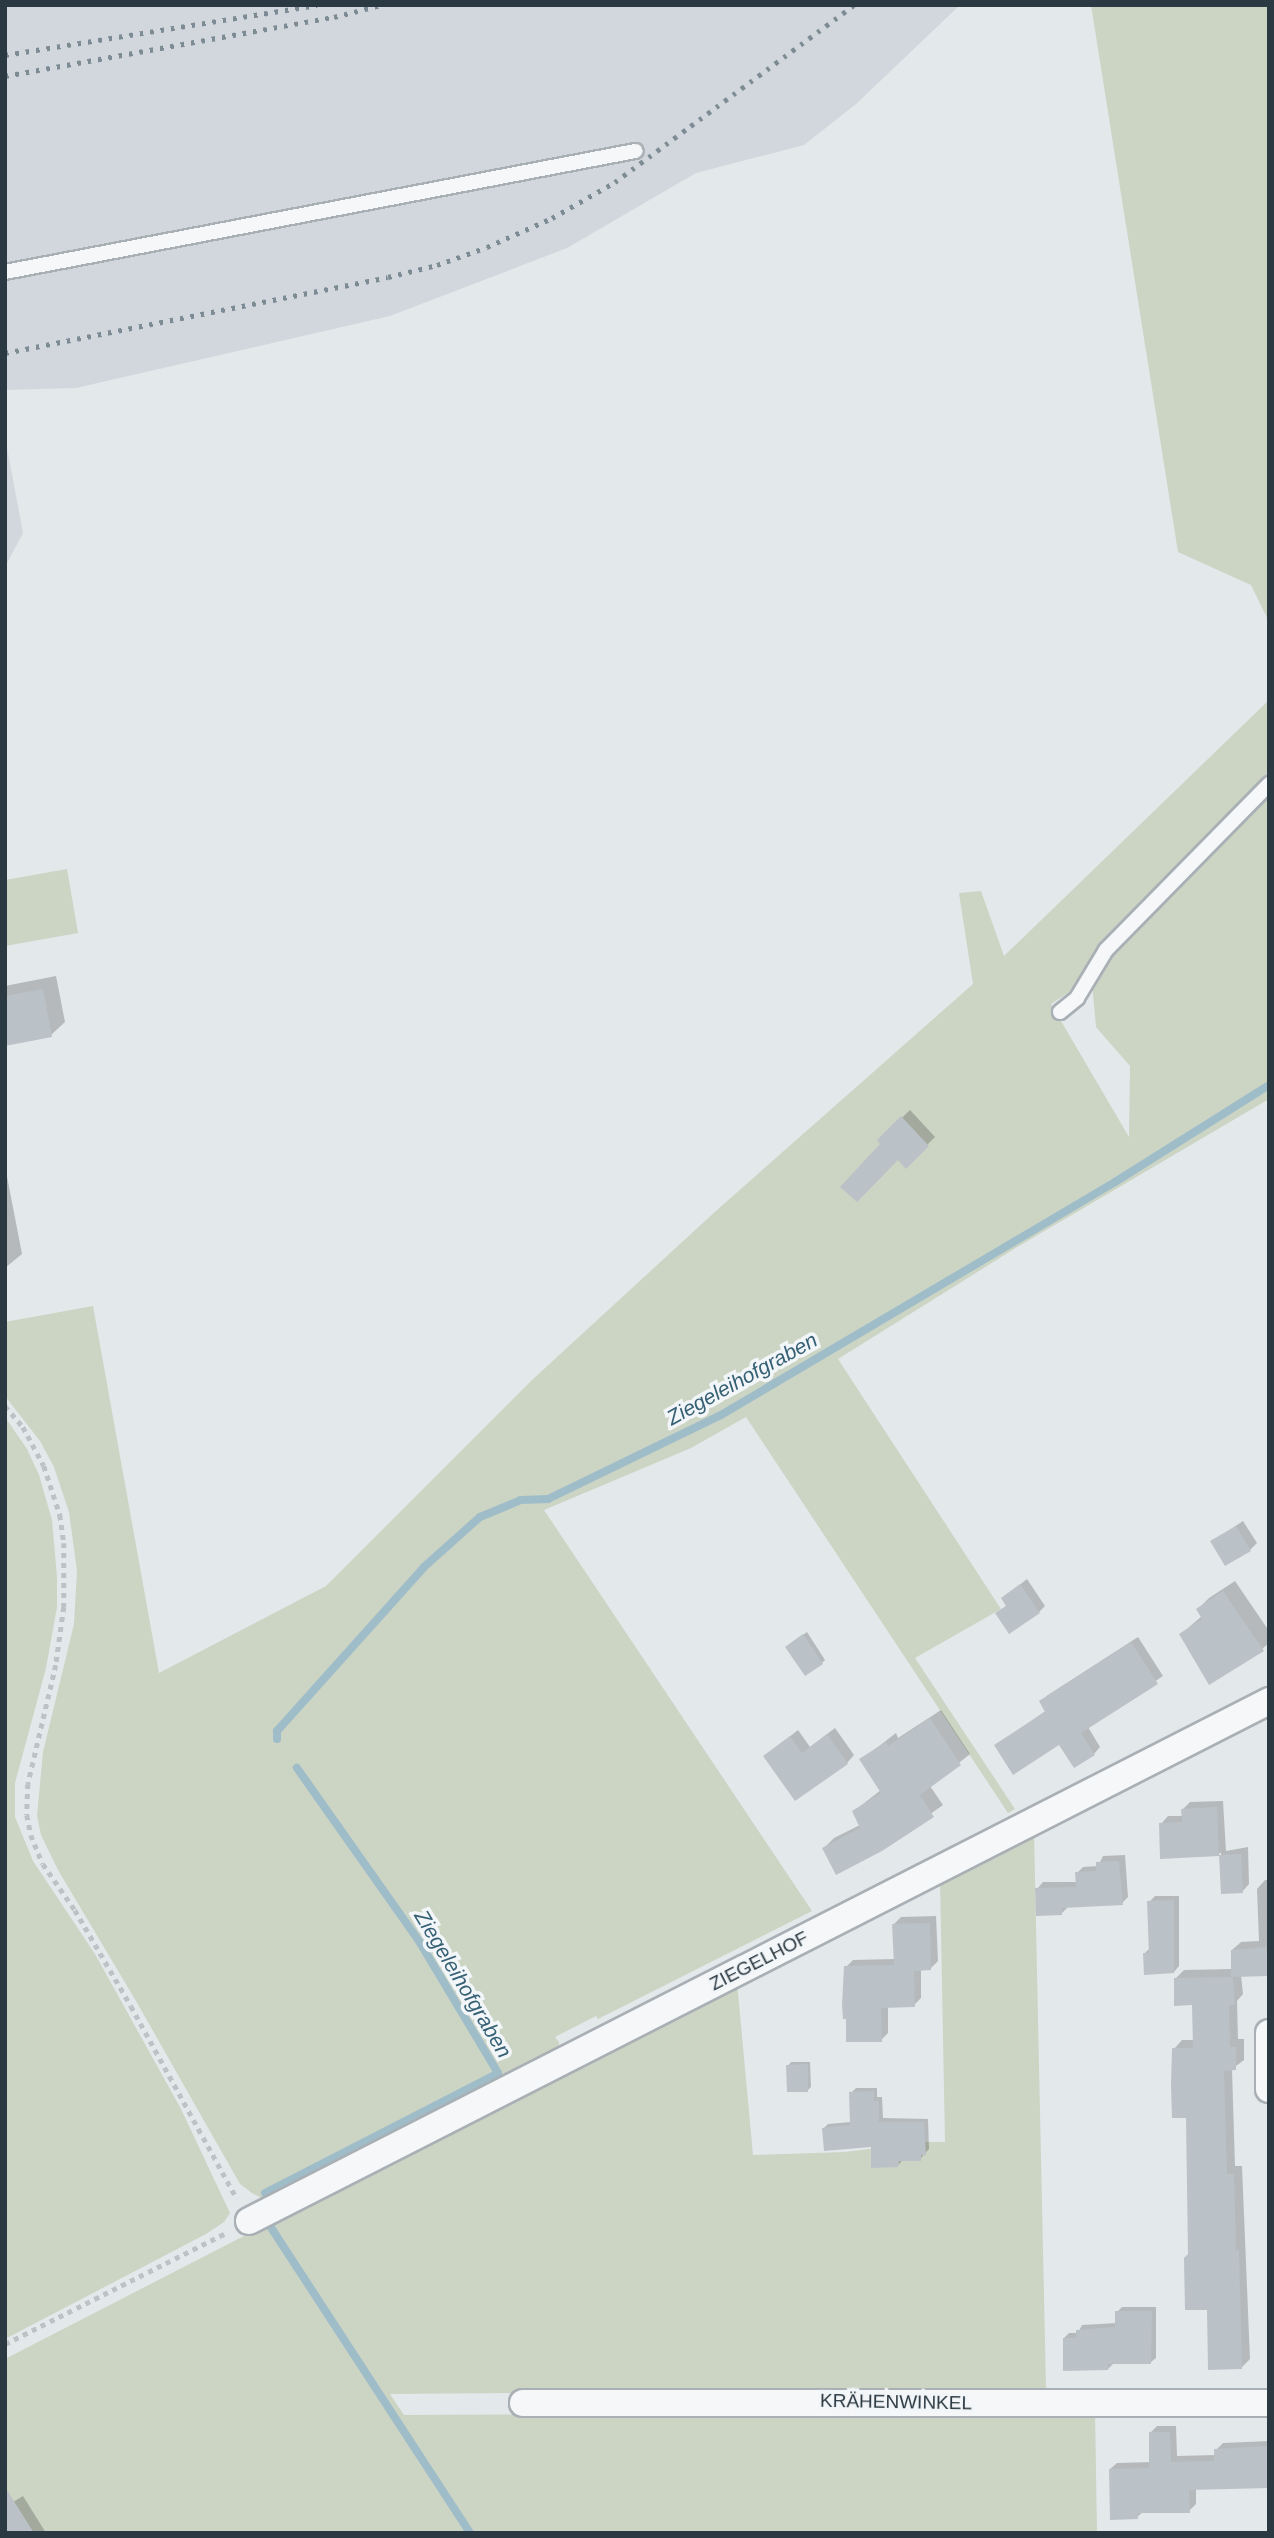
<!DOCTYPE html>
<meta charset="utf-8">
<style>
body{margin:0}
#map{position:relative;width:1274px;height:2538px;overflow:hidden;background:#e3e8eb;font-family:Arial,sans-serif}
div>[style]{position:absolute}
.built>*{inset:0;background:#d1d7dc}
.green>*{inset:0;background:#ccd4c4}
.shadow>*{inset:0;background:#0003}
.stream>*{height:8px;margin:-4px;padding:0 4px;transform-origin:4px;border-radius:4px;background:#9fbdc9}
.building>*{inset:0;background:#bac2c7}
.path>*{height:4.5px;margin-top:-2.25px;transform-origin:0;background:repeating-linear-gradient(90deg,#bdc2c6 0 5px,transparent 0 10px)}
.roads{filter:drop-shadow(2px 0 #a8b0b5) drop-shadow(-2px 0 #a8b0b5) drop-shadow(0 2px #a8b0b5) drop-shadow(0 -2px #a8b0b5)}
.lane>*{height:14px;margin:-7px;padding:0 7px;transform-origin:7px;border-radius:7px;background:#f6f7f9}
.street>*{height:26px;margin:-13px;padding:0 13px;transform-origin:13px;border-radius:13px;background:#f6f7f9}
.rail>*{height:5px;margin-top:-2.5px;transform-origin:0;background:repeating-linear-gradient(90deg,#7d8b94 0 3.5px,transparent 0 10.5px)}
span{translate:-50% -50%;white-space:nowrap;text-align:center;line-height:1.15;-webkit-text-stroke:7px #f3f6f8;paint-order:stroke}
.street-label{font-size:19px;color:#2b3942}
.water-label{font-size:21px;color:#366175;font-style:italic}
.frame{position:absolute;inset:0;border:7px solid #2b3942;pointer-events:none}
</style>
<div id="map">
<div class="built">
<i style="clip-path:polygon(5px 5px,960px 5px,856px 104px,804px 145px,696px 173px,567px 248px,390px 316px,76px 388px,5px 390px)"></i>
<i style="clip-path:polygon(5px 437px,23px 533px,5px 567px)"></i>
</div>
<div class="green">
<i style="clip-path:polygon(1091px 5px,1269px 5px,1269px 622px,1251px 585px,1178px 552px)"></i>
<i style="clip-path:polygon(1269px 700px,1269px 776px,1121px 922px,1069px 992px,1051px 1004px,1129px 1137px,1130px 1066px,1096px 1027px,1092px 982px,1122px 943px,1269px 791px,1269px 1099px,1019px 1246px,838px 1359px,1001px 1609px,915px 1658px,1015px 1809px,1008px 1813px,746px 1417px,691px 1448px,544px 1510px,812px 1911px,598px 2019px,596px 2016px,555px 2037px,559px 2042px,559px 2053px,273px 2198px,263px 2199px,252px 2193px,240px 2184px,136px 2001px,58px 1870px,41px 1835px,37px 1816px,43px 1752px,74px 1624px,77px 1571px,69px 1512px,54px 1467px,40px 1441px,5px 1396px,5px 1322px,93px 1306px,159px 1673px,326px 1586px,532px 1380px,717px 1210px,973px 984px,959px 893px,981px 891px,1004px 956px)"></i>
<i style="clip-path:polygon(67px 869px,78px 933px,5px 946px,5px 880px)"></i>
<i style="clip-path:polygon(5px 1417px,27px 1449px,39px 1475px,52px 1520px,57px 1577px,57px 1607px,46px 1668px,15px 1783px,15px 1817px,33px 1861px,95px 1954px,181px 2109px,230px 2213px,224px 2222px,206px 2234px,5px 2339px)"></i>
<i style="clip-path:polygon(1034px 1832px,1046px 2389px,390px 2394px,404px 2415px,1095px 2411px,1097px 2533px,5px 2533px,5px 2359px,737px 1982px,753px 2155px,845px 2152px,925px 2142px,945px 2142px,940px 1878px)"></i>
</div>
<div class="shadow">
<i style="clip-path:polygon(56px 976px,65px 1022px,51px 1035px,5px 1044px,5px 986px)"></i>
<i style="clip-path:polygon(910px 1110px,935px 1137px,906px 1166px,879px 1140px)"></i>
<i style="clip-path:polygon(5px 1166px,22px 1254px,5px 1268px)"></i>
<i style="clip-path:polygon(1243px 1521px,1257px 1543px,1250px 1550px,1213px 1541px)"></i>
<i style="clip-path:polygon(1027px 1579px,1045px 1606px,1039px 1612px,997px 1614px,1007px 1605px,1003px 1598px)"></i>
<i style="clip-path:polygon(1235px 1581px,1269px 1631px,1269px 1643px,1262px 1649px,1181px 1634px,1202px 1616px,1198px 1609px,1209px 1598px)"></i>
<i style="clip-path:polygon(807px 1632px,825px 1660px,822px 1663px,790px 1644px)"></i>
<i style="clip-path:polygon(1138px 1637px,1163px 1676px,1088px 1727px,1100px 1747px,1094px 1754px,1060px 1743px,996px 1745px,1047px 1710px,1041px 1701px,1048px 1695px)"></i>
<i style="clip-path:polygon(941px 1710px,970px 1754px,930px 1786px,943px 1805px,881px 1849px,824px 1848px,834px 1838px,860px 1825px,854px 1811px,881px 1790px,861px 1760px,896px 1733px,898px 1738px)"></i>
<i style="clip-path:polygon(835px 1728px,854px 1755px,847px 1763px,765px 1756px,798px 1730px,810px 1747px)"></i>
<i style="clip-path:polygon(1223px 1801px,1226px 1851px,1248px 1847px,1249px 1884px,1242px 1892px,1222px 1893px,1221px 1852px,1218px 1855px,1161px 1824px,1168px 1816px,1183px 1816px,1183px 1809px,1190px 1802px)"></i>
<i style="clip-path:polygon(1125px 1855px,1128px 1897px,1122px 1903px,1068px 1907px,1062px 1913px,1037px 1889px,1043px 1882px,1077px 1882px,1077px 1873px,1083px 1867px,1098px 1866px,1103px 1856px)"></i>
<i style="clip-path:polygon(1265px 1880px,1269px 1880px,1269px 1974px,1241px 1975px,1243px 1994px,1237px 2001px,1238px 2039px,1244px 2039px,1244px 2060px,1232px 2069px,1235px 2166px,1242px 2166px,1250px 2359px,1241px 2368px,1209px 2308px,1190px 2254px,1187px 2117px,1174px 2049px,1182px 2040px,1194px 2040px,1193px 2004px,1175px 1979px,1184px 1970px,1232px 1969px,1232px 1950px,1241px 1942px,1259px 1941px,1257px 1889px)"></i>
<i style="clip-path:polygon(1155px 1896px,1179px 1896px,1179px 1966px,1174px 1972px,1144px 1954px,1151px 1947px,1149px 1902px)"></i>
<i style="clip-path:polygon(936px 1916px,938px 1961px,931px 1968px,921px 1969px,921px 1998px,914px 2005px,888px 2006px,888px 2033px,881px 2040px,846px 1967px,853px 1960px,895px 1959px,894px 1924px,901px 1917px)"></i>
<i style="clip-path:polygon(791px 2062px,810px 2062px,811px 2087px,808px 2090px,788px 2066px)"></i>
<i style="clip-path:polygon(856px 2088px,877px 2088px,877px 2097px,882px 2097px,883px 2118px,928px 2119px,929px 2149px,920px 2159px,902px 2161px,898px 2165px,873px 2146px,824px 2128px,828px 2124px,851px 2122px,851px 2093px)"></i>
<i style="clip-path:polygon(1122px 2307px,1156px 2307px,1156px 2358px,1151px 2362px,1114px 2363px,1108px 2369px,1064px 2338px,1069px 2333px,1078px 2333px,1082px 2325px,1117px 2323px,1117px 2312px)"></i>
<i style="clip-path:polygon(1157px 2426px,1176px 2426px,1177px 2456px,1216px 2455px,1216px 2450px,1223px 2443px,1269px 2441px,1269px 2495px,1269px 2487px,1196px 2488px,1196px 2504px,1189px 2511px,1143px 2512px,1137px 2517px,1110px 2469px,1117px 2463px,1151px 2462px,1150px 2433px)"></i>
<i style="clip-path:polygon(23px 2496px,46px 2533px,7px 2533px,5px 2507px)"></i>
</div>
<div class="stream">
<i style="left:277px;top:1739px;width:8px;rotate:-90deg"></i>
<i style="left:277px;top:1731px;width:220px;rotate:-48.1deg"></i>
<i style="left:424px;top:1567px;width:75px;rotate:-41.8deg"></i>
<i style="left:480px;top:1517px;width:44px;rotate:-22.5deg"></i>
<i style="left:521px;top:1500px;width:27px;rotate:-2deg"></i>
<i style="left:548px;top:1499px;width:192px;rotate:-25.9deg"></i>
<i style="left:721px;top:1415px;width:458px;rotate:-30.6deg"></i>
<i style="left:1115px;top:1182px;width:182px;rotate:-32.2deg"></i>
<i style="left:265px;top:2193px;width:262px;rotate:-27.2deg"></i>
<i style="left:498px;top:2073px;width:154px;rotate:-120.9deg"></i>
<i style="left:419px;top:1941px;width:212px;rotate:-125.2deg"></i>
<i style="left:270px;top:2226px;width:366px;rotate:56.9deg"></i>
</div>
<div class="building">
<i style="clip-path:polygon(43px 989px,52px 1037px,5px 1046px,5px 996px)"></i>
<i style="clip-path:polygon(901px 1116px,929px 1146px,906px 1169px,898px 1160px,857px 1202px,840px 1187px,880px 1144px,877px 1140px)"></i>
<i style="clip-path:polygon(1236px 1526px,1251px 1551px,1225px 1566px,1210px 1541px)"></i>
<i style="clip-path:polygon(1020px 1584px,1040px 1613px,1009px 1634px,995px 1613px,1006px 1606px,1001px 1598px)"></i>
<i style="clip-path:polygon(1223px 1591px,1264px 1651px,1209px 1685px,1179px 1634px,1202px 1619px,1196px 1609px)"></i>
<i style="clip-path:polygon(803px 1634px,823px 1664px,805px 1676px,785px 1647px)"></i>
<i style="clip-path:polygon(1131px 1642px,1158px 1684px,1081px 1733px,1095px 1755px,1074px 1768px,1059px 1745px,1013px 1775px,994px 1745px,1045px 1712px,1039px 1701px)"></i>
<i style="clip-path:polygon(930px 1718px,961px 1765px,920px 1795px,934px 1817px,882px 1851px,836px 1875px,822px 1848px,860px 1828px,852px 1811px,881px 1793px,859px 1759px,886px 1742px,888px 1746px)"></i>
<i style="clip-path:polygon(827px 1734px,848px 1764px,795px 1801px,763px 1756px,790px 1736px,802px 1753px)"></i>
<i style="clip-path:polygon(1217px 1807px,1219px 1856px,1160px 1859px,1159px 1823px,1182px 1822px,1181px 1809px)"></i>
<i style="clip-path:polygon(1241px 1854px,1243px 1893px,1221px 1894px,1219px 1855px)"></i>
<i style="clip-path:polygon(1119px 1861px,1123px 1905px,1062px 1908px,1062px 1915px,1036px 1916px,1035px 1888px,1076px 1887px,1075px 1872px,1096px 1871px,1096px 1862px)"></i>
<i style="clip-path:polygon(1174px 1900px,1174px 1973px,1144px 1975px,1143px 1953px,1149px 1953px,1147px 1901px)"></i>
<i style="clip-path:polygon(930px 1923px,931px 1970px,914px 1971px,915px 2007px,881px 2008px,882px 2042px,846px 2042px,846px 2019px,843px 2019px,842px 2005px,844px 1966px,894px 1965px,892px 1924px)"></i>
<i style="clip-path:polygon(1269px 1947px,1269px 1976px,1233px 1977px,1235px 2005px,1229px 2005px,1230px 2047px,1236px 2047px,1236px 2070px,1224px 2071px,1227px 2174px,1234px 2174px,1236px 2250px,1239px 2250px,1242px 2369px,1208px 2370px,1207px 2310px,1185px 2310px,1184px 2258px,1188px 2254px,1186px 2118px,1172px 2118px,1171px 2085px,1172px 2048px,1193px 2048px,1192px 2005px,1174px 2006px,1174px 1978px,1231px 1977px,1231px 1950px)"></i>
<i style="clip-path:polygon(808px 2064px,808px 2092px,787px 2092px,786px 2065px)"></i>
<i style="clip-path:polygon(874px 2091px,874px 2101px,879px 2101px,879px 2122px,924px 2122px,926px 2155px,921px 2155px,921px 2161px,899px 2161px,898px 2167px,871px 2168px,871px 2147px,824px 2151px,822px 2128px,850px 2125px,849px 2092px)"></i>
<i style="clip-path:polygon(1115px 2311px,1152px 2311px,1151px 2364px,1108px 2364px,1108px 2370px,1063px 2371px,1063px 2338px,1076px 2338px,1076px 2330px,1115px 2327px)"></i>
<i style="clip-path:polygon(1149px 2432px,1170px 2432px,1171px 2462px,1214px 2461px,1214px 2449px,1269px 2446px,1269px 2488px,1189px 2490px,1190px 2513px,1138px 2513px,1138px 2519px,1110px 2520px,1109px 2469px,1149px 2468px)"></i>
<i style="clip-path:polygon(5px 2487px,34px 2533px,5px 2533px)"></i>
</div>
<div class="path">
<i style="left:5px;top:1406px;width:28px;rotate:49deg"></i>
<i style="left:23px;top:1427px;width:44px;rotate:61.7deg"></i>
<i style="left:44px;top:1466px;width:52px;rotate:71.9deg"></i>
<i style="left:60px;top:1515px;width:28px;rotate:82deg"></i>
<i style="left:64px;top:1543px;width:64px;rotate:90deg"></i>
<i style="left:64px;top:1607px;width:59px;rotate:97.9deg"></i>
<i style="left:56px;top:1665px;width:122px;rotate:103.2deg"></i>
<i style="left:28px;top:1784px;width:31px;rotate:92deg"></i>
<i style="left:27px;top:1815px;width:20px;rotate:79deg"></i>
<i style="left:31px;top:1835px;width:31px;rotate:68deg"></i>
<i style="left:43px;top:1864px;width:56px;rotate:55.2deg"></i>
<i style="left:75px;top:1910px;width:111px;rotate:59.7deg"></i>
<i style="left:131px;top:2006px;width:220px;rotate:61.2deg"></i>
<i style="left:5px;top:2344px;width:247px;rotate:-26.7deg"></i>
</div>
<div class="roads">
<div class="lane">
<i style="left:5px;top:272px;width:642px;rotate:-10.87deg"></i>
<i style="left:1060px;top:1012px;width:22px;rotate:-39deg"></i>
<i style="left:1077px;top:998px;width:56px;rotate:-58.9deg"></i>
<i style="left:1106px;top:950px;width:233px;rotate:-45.5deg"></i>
</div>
<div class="street">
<i style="left:1269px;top:2033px;width:56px;rotate:90deg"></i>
<i style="left:249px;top:2221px;width:1145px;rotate:-27.01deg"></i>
<i style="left:523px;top:2403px;width:746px"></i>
</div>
</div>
<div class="rail">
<i style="left:5px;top:55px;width:316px;rotate:-9.1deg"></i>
<i style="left:5px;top:76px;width:334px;rotate:-10.2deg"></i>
<i style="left:334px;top:17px;width:49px;rotate:-14.3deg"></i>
<i style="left:5px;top:353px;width:390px;rotate:-11.2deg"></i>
<i style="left:388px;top:277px;width:50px;rotate:-13.8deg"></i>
<i style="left:437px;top:265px;width:53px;rotate:-19.8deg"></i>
<i style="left:487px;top:247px;width:71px;rotate:-24deg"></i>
<i style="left:552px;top:218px;width:73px;rotate:-29.7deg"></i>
<i style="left:615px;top:182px;width:297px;rotate:-36.5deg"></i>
</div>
<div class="street-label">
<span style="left:759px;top:1961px;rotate:-27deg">ZIEGELHOF</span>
<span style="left:896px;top:2402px;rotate:1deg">KRÄHENWINKEL</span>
</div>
<div class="water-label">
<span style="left:742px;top:1379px;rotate:-29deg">Ziegeleihofgraben</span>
<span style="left:463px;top:1984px;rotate:59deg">Ziegeleihofgraben</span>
</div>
<div class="frame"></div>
</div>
